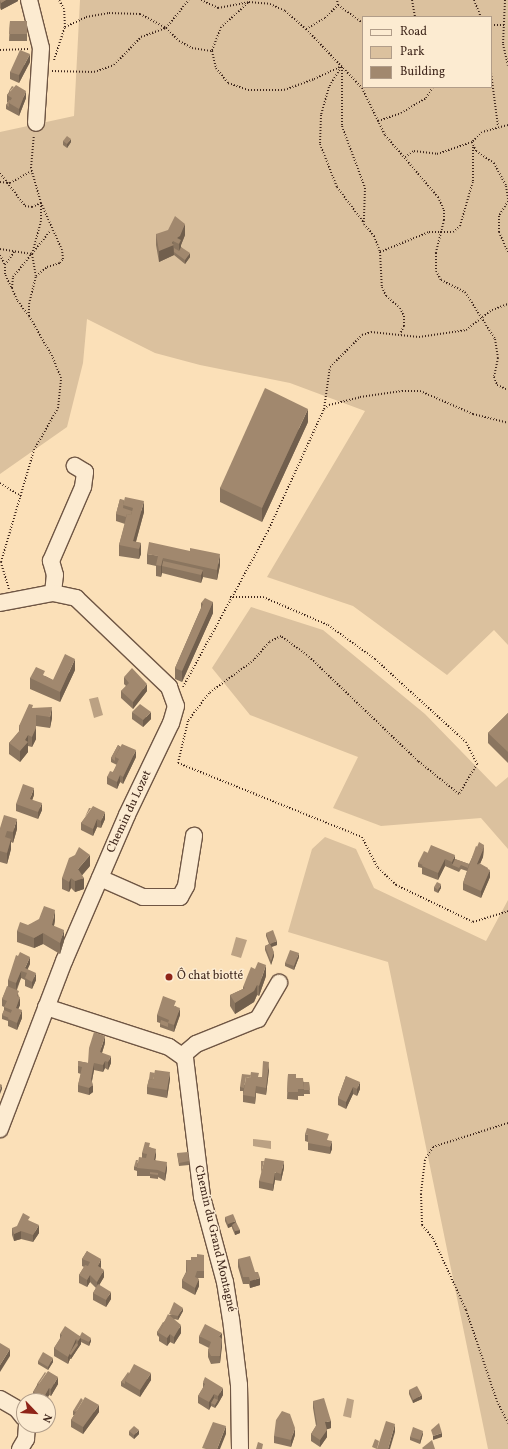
<!DOCTYPE html>
<meta charset="utf-8">
<style>
body{margin:0}
#map{position:relative;width:508px;height:1449px;overflow:hidden;background:#fbe0b8;font-family:Vollkorn,serif}
div>[style]{position:absolute}
.green>*{inset:0;background:#dbc19e}
.water>*{inset:0;background:#bba183}
.path>*{height:2px;margin-top:-1px;transform-origin:0;background:repeating-linear-gradient(90deg,#40281d 0 1px,transparent 0 3px)}
.roads{filter:drop-shadow(1px 0 #6f5644) drop-shadow(-1px 0 #6f5644) drop-shadow(0 1px #6f5644) drop-shadow(0 -1px #6f5644)}
.minor>*{height:16px;margin:-8px;padding:0 8px;transform-origin:8px;border-radius:8px;background:#fcebd1}
.wall>*{inset:0;background:#8a755f}
.shaded-wall>*{inset:0;background:#715f4d}
.building>*{inset:0;background:#a1886e}
.dots>*{width:11px;height:11px;translate:-50% -50%;box-sizing:border-box;border:2px solid #fcebd1;border-radius:50%}
span{translate:-50% -50%;white-space:nowrap;text-align:center;line-height:1.15;-webkit-text-stroke:3px #fcebd1;paint-order:stroke}
.street-label{font-size:12px;color:#40281d}
.poi-label{font-size:12px;color:#40281d}
.left{translate:0 -50%;text-align:left}
.legend{position:absolute;left:362px;top:16px;width:130px;height:72px;box-sizing:border-box;background:#fcebd1;border:1px solid #b19d89;margin:0;padding:5px 7px;list-style:none;font-size:12px;color:#40281d}
.legend li{display:flex;align-items:center;gap:8px;height:20px}
.legend b{width:20px;border:1px solid #b19d89}
.north{position:absolute;left:16px;top:1393px;width:40px;height:40px;box-sizing:border-box;background:#fcebd1;border:1px solid #b19d89;border-radius:50%;rotate:115deg;font-size:11px;font-weight:700;line-height:16px;text-align:center;color:#40281d}
.north::after{content:'';display:block;margin:auto;width:14px;height:18px;background:#8f2418;clip-path:polygon(50% 0,100% 100%,50% 72%,0 100%)}
</style>
<div id="map">
<div class="green">
<i style="clip-path:polygon(evenodd,80px 0,508px 0,508px 645px,494px 630px,447px 675px,353px 606px,267px 577px,365px 411px,290px 383px,200px 365px,155px 353px,87px 319px,83px 363px,67px 427px,0 474px,0 132px,74px 116px,80px 0,363px 17px,491px 17px,491px 87px,363px 87px,363px 17px)"></i>
<i style="clip-path:polygon(251px 607px,323px 630px,425px 714px,496px 787px,508px 777px,508px 849px,481px 818px,381px 826px,333px 808px,358px 757px,250px 715px,212px 668px)"></i>
<i style="clip-path:polygon(325px 837px,356px 849px,374px 888px,486px 941px,508px 900px,508px 1449px,488px 1449px,388px 962px,288px 932px,312px 849px)"></i>
</div>
<div class="water">
<i style="clip-path:polygon(98px 697px,103px 715px,94px 718px,89px 699px)"></i>
<i style="clip-path:polygon(236px 937px,247px 940px,241px 958px,231px 955px)"></i>
<i style="clip-path:polygon(253px 1139px,271px 1141px,271px 1149px,253px 1146px)"></i>
<i style="clip-path:polygon(347px 1398px,354px 1400px,351px 1418px,343px 1416px)"></i>
</div>
<div class="path">
<i style="left:201px;top:0;width:19px;rotate:25deg"></i>
<i style="left:218px;top:8px;width:32px;rotate:-11deg"></i>
<i style="left:249px;top:2px;width:21px;rotate:5deg"></i>
<i style="left:270px;top:4px;width:17px;rotate:25deg"></i>
<i style="left:285px;top:11px;width:28px;rotate:41deg"></i>
<i style="left:306px;top:29px;width:81px;rotate:46.5deg"></i>
<i style="left:362px;top:88px;width:52px;rotate:63.9deg"></i>
<i style="left:385px;top:135px;width:82px;rotate:49.5deg"></i>
<i style="left:438px;top:197px;width:14px;rotate:65deg"></i>
<i style="left:444px;top:210px;width:10px;rotate:90deg"></i>
<i style="left:444px;top:220px;width:34px;rotate:104deg"></i>
<i style="left:436px;top:253px;width:18px;rotate:90deg"></i>
<i style="left:436px;top:271px;width:10px;rotate:61deg"></i>
<i style="left:441px;top:280px;width:27px;rotate:27deg"></i>
<i style="left:465px;top:292px;width:56px;rotate:57.4deg"></i>
<i style="left:495px;top:339px;width:19px;rotate:81deg"></i>
<i style="left:498px;top:358px;width:19px;rotate:102deg"></i>
<i style="left:494px;top:377px;width:9px;rotate:69deg"></i>
<i style="left:497px;top:385px;width:12px;rotate:24deg"></i>
<i style="left:412px;top:0;width:17px;rotate:80deg"></i>
<i style="left:474px;top:0;width:18px;rotate:68deg"></i>
<i style="left:505px;top:0;width:44px;rotate:92.6deg"></i>
<i style="left:503px;top:44px;width:22px;rotate:77deg"></i>
<i style="left:248px;top:3px;width:36px;rotate:138deg"></i>
<i style="left:221px;top:27px;width:26px;rotate:111deg"></i>
<i style="left:212px;top:51px;width:17px;rotate:77deg"></i>
<i style="left:216px;top:68px;width:19px;rotate:51deg"></i>
<i style="left:228px;top:83px;width:21px;rotate:19deg"></i>
<i style="left:248px;top:90px;width:36px"></i>
<i style="left:284px;top:90px;width:32px;rotate:-20deg"></i>
<i style="left:314px;top:79px;width:31px;rotate:-25deg"></i>
<i style="left:338px;top:5px;width:31px;rotate:36deg"></i>
<i style="left:491px;top:25px;width:13px"></i>
<i style="left:65px;top:27px;width:23px;rotate:-25deg"></i>
<i style="left:86px;top:17px;width:23px;rotate:-10deg"></i>
<i style="left:109px;top:13px;width:31px;rotate:2deg"></i>
<i style="left:140px;top:14px;width:30px;rotate:28deg"></i>
<i style="left:166px;top:28px;width:18px;rotate:45deg"></i>
<i style="left:179px;top:41px;width:15px;rotate:28deg"></i>
<i style="left:192px;top:48px;width:20px;rotate:9deg"></i>
<i style="left:306px;top:29px;width:22px;rotate:-30deg"></i>
<i style="left:325px;top:18px;width:18px;rotate:-45deg"></i>
<i style="left:338px;top:5px;width:5px;rotate:-101deg"></i>
<i style="left:0;top:50px;width:28px;rotate:-2deg"></i>
<i style="left:54px;top:60px;width:35px;rotate:-72deg"></i>
<i style="left:65px;top:27px;width:18px;rotate:-93deg"></i>
<i style="left:64px;top:9px;width:10px;rotate:-119deg"></i>
<i style="left:341px;top:67px;width:23px;rotate:121deg"></i>
<i style="left:329px;top:87px;width:29px;rotate:106deg"></i>
<i style="left:321px;top:115px;width:29px;rotate:92deg"></i>
<i style="left:320px;top:144px;width:46px;rotate:68.4deg"></i>
<i style="left:337px;top:187px;width:45px;rotate:53.1deg"></i>
<i style="left:342px;top:67px;width:59px;rotate:90deg"></i>
<i style="left:342px;top:126px;width:66px;rotate:69.6deg"></i>
<i style="left:365px;top:188px;width:36px;rotate:92deg"></i>
<i style="left:364px;top:224px;width:16px;rotate:50deg"></i>
<i style="left:374px;top:236px;width:17px;rotate:69deg"></i>
<i style="left:380px;top:252px;width:35px;rotate:87deg"></i>
<i style="left:382px;top:287px;width:10px;rotate:66deg"></i>
<i style="left:386px;top:296px;width:18px;rotate:41deg"></i>
<i style="left:400px;top:308px;width:9px;rotate:63deg"></i>
<i style="left:404px;top:316px;width:10px;rotate:90deg"></i>
<i style="left:404px;top:326px;width:9px;rotate:117deg"></i>
<i style="left:52px;top:71px;width:42px;rotate:1.4deg"></i>
<i style="left:94px;top:72px;width:21px;rotate:-19deg"></i>
<i style="left:114px;top:65px;width:39px;rotate:-46deg"></i>
<i style="left:141px;top:37px;width:27px;rotate:-20deg"></i>
<i style="left:166px;top:28px;width:36px;rotate:-51deg"></i>
<i style="left:491px;top:73px;width:53px;rotate:82.5deg"></i>
<i style="left:378px;top:121px;width:24px;rotate:-19deg"></i>
<i style="left:401px;top:113px;width:29px;rotate:-31deg"></i>
<i style="left:426px;top:98px;width:13px;rotate:-58deg"></i>
<i style="left:508px;top:125px;width:27px;rotate:165deg"></i>
<i style="left:482px;top:132px;width:14px;rotate:135deg"></i>
<i style="left:472px;top:142px;width:10px;rotate:66deg"></i>
<i style="left:476px;top:151px;width:22px;rotate:34deg"></i>
<i style="left:494px;top:163px;width:26px;rotate:62deg"></i>
<i style="left:506px;top:186px;width:13px;rotate:81deg"></i>
<i style="left:405px;top:157px;width:11px;rotate:-34deg"></i>
<i style="left:414px;top:151px;width:23px;rotate:7deg"></i>
<i style="left:437px;top:154px;width:37px;rotate:-19deg"></i>
<i style="left:0;top:173px;width:41px;rotate:52.9deg"></i>
<i style="left:25px;top:206px;width:7px;rotate:8deg"></i>
<i style="left:32px;top:207px;width:10px;rotate:-24deg"></i>
<i style="left:41px;top:203px;width:18px;rotate:90deg"></i>
<i style="left:41px;top:221px;width:34px;rotate:105deg"></i>
<i style="left:0;top:182px;width:10px;rotate:6deg"></i>
<i style="left:10px;top:183px;width:25px;rotate:-29deg"></i>
<i style="left:508px;top:201px;width:17px;rotate:121deg"></i>
<i style="left:499px;top:216px;width:16px;rotate:90deg"></i>
<i style="left:499px;top:232px;width:22px;rotate:66deg"></i>
<i style="left:0;top:249px;width:32px;rotate:9deg"></i>
<i style="left:32px;top:254px;width:22px;rotate:80deg"></i>
<i style="left:380px;top:252px;width:53px;rotate:-22.2deg"></i>
<i style="left:429px;top:232px;width:24px"></i>
<i style="left:453px;top:232px;width:9px;rotate:-41deg"></i>
<i style="left:460px;top:226px;width:47px;rotate:-73.9deg"></i>
<i style="left:473px;top:181px;width:34px;rotate:-90deg"></i>
<i style="left:0;top:255px;width:11px;rotate:63deg"></i>
<i style="left:11px;top:287px;width:14px;rotate:-115deg"></i>
<i style="left:5px;top:274px;width:9px;rotate:-90deg"></i>
<i style="left:5px;top:265px;width:16px;rotate:-55deg"></i>
<i style="left:29px;top:316px;width:20px;rotate:-127deg"></i>
<i style="left:17px;top:300px;width:13px;rotate:-113deg"></i>
<i style="left:12px;top:288px;width:11px;rotate:-85deg"></i>
<i style="left:13px;top:277px;width:60px;rotate:-51deg"></i>
<i style="left:324px;top:409px;width:42px;rotate:-81.9deg"></i>
<i style="left:330px;top:367px;width:45px;rotate:-45deg"></i>
<i style="left:362px;top:335px;width:9px;rotate:-18deg"></i>
<i style="left:371px;top:332px;width:48px;rotate:5.9deg"></i>
<i style="left:419px;top:337px;width:48px;rotate:-8.5deg"></i>
<i style="left:466px;top:330px;width:33px;rotate:-38deg"></i>
<i style="left:492px;top:310px;width:17px;rotate:-21deg"></i>
<i style="left:0;top:483px;width:25px;rotate:32deg"></i>
<i style="left:9px;top:589px;width:28px;rotate:-107deg"></i>
<i style="left:1px;top:562px;width:117px;rotate:-73.6deg"></i>
<i style="left:34px;top:450px;width:48px;rotate:-60.3deg"></i>
<i style="left:58px;top:408px;width:30px;rotate:-84deg"></i>
<i style="left:61px;top:378px;width:24px;rotate:-112deg"></i>
<i style="left:52px;top:356px;width:46px;rotate:-119.9deg"></i>
<i style="left:29px;top:316px;width:12px;rotate:-90deg"></i>
<i style="left:29px;top:304px;width:29px;rotate:-76deg"></i>
<i style="left:36px;top:276px;width:14px;rotate:-39deg"></i>
<i style="left:47px;top:267px;width:14px;rotate:-17deg"></i>
<i style="left:60px;top:263px;width:5px;rotate:-53deg"></i>
<i style="left:63px;top:259px;width:9px;rotate:-96deg"></i>
<i style="left:62px;top:250px;width:51px;rotate:-114.1deg"></i>
<i style="left:41px;top:203px;width:36px;rotate:-106deg"></i>
<i style="left:31px;top:168px;width:32px;rotate:-85deg"></i>
<i style="left:230px;top:597px;width:33px"></i>
<i style="left:263px;top:597px;width:71px;rotate:23.3deg"></i>
<i style="left:328px;top:625px;width:58px;rotate:35.9deg"></i>
<i style="left:375px;top:659px;width:123px;rotate:42.4deg"></i>
<i style="left:466px;top:742px;width:25px;rotate:63deg"></i>
<i style="left:477px;top:764px;width:35px;rotate:121deg"></i>
<i style="left:459px;top:794px;width:53px;rotate:-141.2deg"></i>
<i style="left:418px;top:761px;width:153px;rotate:-136.3deg"></i>
<i style="left:307px;top:655px;width:32px;rotate:-144deg"></i>
<i style="left:281px;top:636px;width:13px;rotate:153deg"></i>
<i style="left:269px;top:642px;width:23px;rotate:130deg"></i>
<i style="left:254px;top:660px;width:56px;rotate:143.7deg"></i>
<i style="left:209px;top:693px;width:35px;rotate:127deg"></i>
<i style="left:188px;top:721px;width:43px;rotate:103.4deg"></i>
<i style="left:178px;top:763px;width:198px;rotate:21.9deg"></i>
<i style="left:362px;top:837px;width:35px;rotate:63deg"></i>
<i style="left:378px;top:868px;width:25px;rotate:43deg"></i>
<i style="left:396px;top:885px;width:85px;rotate:25.7deg"></i>
<i style="left:473px;top:922px;width:37px;rotate:-17deg"></i>
<i style="left:183px;top:687px;width:178px;rotate:-61.4deg"></i>
<i style="left:268px;top:531px;width:134px;rotate:-65.3deg"></i>
<i style="left:324px;top:409px;width:6px;rotate:-39deg"></i>
<i style="left:329px;top:405px;width:32px;rotate:-14deg"></i>
<i style="left:360px;top:397px;width:42px;rotate:-8.1deg"></i>
<i style="left:402px;top:391px;width:18px"></i>
<i style="left:420px;top:391px;width:58px;rotate:23.5deg"></i>
<i style="left:473px;top:414px;width:36px;rotate:14deg"></i>
<i style="left:508px;top:1123px;width:79px;rotate:162.3deg"></i>
<i style="left:433px;top:1147px;width:15px;rotate:122deg"></i>
<i style="left:425px;top:1160px;width:34px;rotate:97deg"></i>
<i style="left:421px;top:1194px;width:31px;rotate:88deg"></i>
<i style="left:422px;top:1225px;width:17px;rotate:50deg"></i>
<i style="left:433px;top:1238px;width:79px;rotate:65.4deg"></i>
<i style="left:466px;top:1310px;width:96px;rotate:71.2deg"></i>
<i style="left:497px;top:1401px;width:25px;rotate:63deg"></i>
</div>
<div class="roads">
<div class="minor">
<i style="left:29px;top:0;width:49px;rotate:76deg"></i>
<i style="left:41px;top:48px;width:75px;rotate:93.8deg"></i>
<i style="left:53px;top:593px;width:18px;rotate:-84deg"></i>
<i style="left:55px;top:575px;width:15px;rotate:-106deg"></i>
<i style="left:51px;top:561px;width:81px;rotate:-66.6deg"></i>
<i style="left:83px;top:487px;width:15px;rotate:-82deg"></i>
<i style="left:85px;top:472px;width:12px;rotate:-149deg"></i>
<i style="left:0;top:603px;width:54px;rotate:-10.7deg"></i>
<i style="left:53px;top:593px;width:24px;rotate:12deg"></i>
<i style="left:76px;top:598px;width:129px;rotate:43.7deg"></i>
<i style="left:169px;top:687px;width:20px;rotate:70deg"></i>
<i style="left:176px;top:706px;width:18px;rotate:106deg"></i>
<i style="left:171px;top:723px;width:102px;rotate:115.6deg"></i>
<i style="left:127px;top:815px;width:159px;rotate:113.3deg"></i>
<i style="left:64px;top:961px;width:180px;rotate:110.9deg"></i>
<i style="left:100px;top:878px;width:47px;rotate:23.8deg"></i>
<i style="left:143px;top:897px;width:37px"></i>
<i style="left:180px;top:897px;width:13px;rotate:-61deg"></i>
<i style="left:186px;top:886px;width:51px;rotate:-80.9deg"></i>
<i style="left:46px;top:1007px;width:129px;rotate:18deg"></i>
<i style="left:169px;top:1047px;width:19px;rotate:35deg"></i>
<i style="left:185px;top:1058px;width:140px;rotate:83deg"></i>
<i style="left:202px;top:1197px;width:88px;rotate:74.9deg"></i>
<i style="left:225px;top:1282px;width:37px;rotate:81deg"></i>
<i style="left:231px;top:1319px;width:66px;rotate:83.1deg"></i>
<i style="left:239px;top:1385px;width:64px;rotate:89.1deg"></i>
<i style="left:183px;top:1055px;width:17px;rotate:-40deg"></i>
<i style="left:196px;top:1044px;width:67px;rotate:-22deg"></i>
<i style="left:258px;top:1019px;width:42px;rotate:-59.7deg"></i>
<i style="left:0;top:1399px;width:20px;rotate:30deg"></i>
<i style="left:17px;top:1409px;width:11px;rotate:52deg"></i>
<i style="left:20px;top:1449px;width:12px;rotate:-59deg"></i>
<i style="left:26px;top:1439px;width:14px;rotate:-86deg"></i>
</div>
</div>
<div class="wall">
<i style="clip-path:polygon(0 0,18px 0,18px 1px,1px 10px,0 8px)"></i>
<i style="clip-path:polygon(10px 21px,27px 21px,27px 41px,9px 41px)"></i>
<i style="clip-path:polygon(30px 62px,19px 83px,10px 79px,10px 72px)"></i>
<i style="clip-path:polygon(9px 91px,26px 98px,19px 116px,6px 109px,6px 105px,8px 103px,7px 102px,7px 95px,9px 92px)"></i>
<i style="clip-path:polygon(63px 141px,71px 142px,67px 148px,63px 145px)"></i>
<i style="clip-path:polygon(156px 234px,185px 235px,181px 245px,181px 247px,190px 257px,185px 264px,174px 255px,159px 262px,156px 245px)"></i>
<i style="clip-path:polygon(308px 422px,262px 522px,220px 502px,220px 488px)"></i>
<i style="clip-path:polygon(120px 499px,144px 512px,136px 542px,141px 543px,141px 554px,139px 559px,119px 556px,119px 545px,125px 524px,116px 521px,116px 514px)"></i>
<i style="clip-path:polygon(147px 554px,220px 565px,217px 580px,203px 577px,201px 583px,162px 573px,161px 577px,156px 576px,156px 566px,147px 564px)"></i>
<i style="clip-path:polygon(213px 602px,213px 613px,182px 682px,175px 679px,175px 668px,201px 608px,201px 603px)"></i>
<i style="clip-path:polygon(75px 670px,60px 702px,30px 689px,30px 678px,45px 676px,53px 680px)"></i>
<i style="clip-path:polygon(124px 677px,147px 691px,133px 709px,121px 698px,121px 691px,126px 686px,124px 684px)"></i>
<i style="clip-path:polygon(33px 708px,52px 718px,50px 728px,36px 726px,36px 739px,32px 747px,28px 746px,28px 752px,20px 762px,9px 754px,9px 743px,19px 732px,19px 726px)"></i>
<i style="clip-path:polygon(132px 712px,151px 719px,143px 727px,132px 719px)"></i>
<i style="clip-path:polygon(508px 713px,508px 763px,488px 743px,488px 733px)"></i>
<i style="clip-path:polygon(118px 745px,136px 757px,123px 784px,120px 782px,117px 789px,107px 784px,107px 777px,113px 772px,117px 765px,111px 762px,111px 758px)"></i>
<i style="clip-path:polygon(34px 795px,32px 800px,42px 810px,38px 819px,16px 811px,16px 804px)"></i>
<i style="clip-path:polygon(85px 818px,105px 819px,101px 828px,97px 827px,93px 836px,81px 830px,81px 823px)"></i>
<i style="clip-path:polygon(0 828px,17px 829px,13px 843px,11px 842px,11px 849px,7px 864px,0 862px)"></i>
<i style="clip-path:polygon(477px 847px,484px 848px,483px 857px,480px 864px,488px 869px,490px 877px,481px 898px,463px 890px,463px 883px,467px 871px,461px 869px,459px 872px,445px 866px,438px 880px,422px 874px,422px 868px,418px 867px,418px 863px,428px 853px,455px 859px,469px 864px)"></i>
<i style="clip-path:polygon(90px 866px,82px 875px,84px 889px,75px 892px,71px 888px,69px 892px,62px 889px,62px 878px)"></i>
<i style="clip-path:polygon(434px 887px,441px 888px,438px 893px,434px 891px)"></i>
<i style="clip-path:polygon(55px 920px,54px 926px,64px 941px,60px 954px,43px 944px,34px 948px,17px 942px,17px 931px,28px 925px)"></i>
<i style="clip-path:polygon(266px 933px,277px 945px,272px 947px,274px 956px,271px 965px,265px 950px,265px 946px,269px 944px,266px 936px)"></i>
<i style="clip-path:polygon(299px 957px,294px 970px,285px 966px,285px 963px)"></i>
<i style="clip-path:polygon(30px 964px,27px 969px,36px 980px,32px 989px,25px 986px,25px 980px,21px 978px,17px 990px,19px 997px,20px 1005px,18px 1009px,22px 1018px,17px 1030px,8px 1026px,8px 1021px,2px 1019px,2px 1015px,4px 1010px,4px 1007px,2px 1006px,2px 999px,8px 986px,8px 980px)"></i>
<i style="clip-path:polygon(266px 976px,259px 996px,257px 995px,254px 1002px,235px 1014px,230px 1006px,230px 995px,243px 989px,243px 987px)"></i>
<i style="clip-path:polygon(176px 1006px,180px 1015px,174px 1032px,160px 1027px,160px 1023px,157px 1022px,157px 1015px)"></i>
<i style="clip-path:polygon(105px 1043px,102px 1053px,111px 1063px,108px 1070px,105px 1068px,103px 1072px,94px 1070px,92px 1081px,93px 1092px,89px 1095px,78px 1092px,78px 1085px,81px 1074px,78px 1073px,78px 1061px,88px 1063px)"></i>
<i style="clip-path:polygon(269px 1070px,266px 1095px,256px 1093px,255px 1104px,243px 1102px,243px 1091px,240px 1091px,240px 1087px,259px 1077px,262px 1077px)"></i>
<i style="clip-path:polygon(288px 1074px,304px 1082px,309px 1082px,310px 1094px,304px 1094px,304px 1096px,298px 1096px,298px 1100px,287px 1099px)"></i>
<i style="clip-path:polygon(346px 1076px,360px 1089px,357px 1096px,353px 1094px,346px 1109px,338px 1105px,338px 1098px)"></i>
<i style="clip-path:polygon(149px 1079px,170px 1079px,167px 1098px,147px 1094px,147px 1087px)"></i>
<i style="clip-path:polygon(305px 1134px,329px 1141px,332px 1149px,330px 1154px,308px 1150px,308px 1142px,305px 1141px)"></i>
<i style="clip-path:polygon(150px 1147px,156px 1156px,155px 1160px,167px 1169px,165px 1181px,158px 1177px,158px 1179px,150px 1178px,150px 1176px,137px 1176px,137px 1171px,134px 1170px,134px 1167px,142px 1158px,142px 1153px)"></i>
<i style="clip-path:polygon(177px 1153px,189px 1161px,189px 1165px,179px 1166px)"></i>
<i style="clip-path:polygon(284px 1168px,281px 1181px,275px 1180px,273px 1191px,259px 1188px,259px 1181px)"></i>
<i style="clip-path:polygon(225px 1217px,236px 1223px,240px 1233px,235px 1235px,232px 1228px,232px 1226px,228px 1228px,225px 1221px)"></i>
<i style="clip-path:polygon(12px 1228px,39px 1233px,33px 1242px,21px 1239px,14px 1241px,12px 1235px)"></i>
<i style="clip-path:polygon(87px 1251px,101px 1267px,100px 1268px,104px 1277px,99px 1285px,111px 1299px,106px 1307px,93px 1300px,93px 1293px,96px 1288px,90px 1282px,87px 1287px,79px 1283px,79px 1275px,84px 1267px,82px 1266px,82px 1259px)"></i>
<i style="clip-path:polygon(238px 1259px,260px 1285px,250px 1288px,249px 1284px,243px 1284px,238px 1267px)"></i>
<i style="clip-path:polygon(186px 1260px,204px 1262px,204px 1278px,198px 1278px,199px 1286px,195px 1295px,182px 1288px,182px 1280px,186px 1272px)"></i>
<i style="clip-path:polygon(183px 1311px,178px 1320px,174px 1319px,181px 1333px,174px 1344px,170px 1342px,167px 1346px,159px 1341px,159px 1337px,157px 1335px,157px 1332px,164px 1322px,169px 1315px)"></i>
<i style="clip-path:polygon(60px 1334px,80px 1336px,91px 1341px,89px 1346px,81px 1342px,81px 1344px,78px 1348px,71px 1359px,70px 1359px,68px 1364px,54px 1356px,54px 1348px,60px 1339px)"></i>
<i style="clip-path:polygon(199px 1336px,222px 1341px,220px 1363px,211px 1364px,208px 1357px,208px 1350px,209px 1348px,199px 1343px)"></i>
<i style="clip-path:polygon(38px 1361px,53px 1362px,48px 1370px,38px 1364px)"></i>
<i style="clip-path:polygon(129px 1373px,151px 1380px,140px 1397px,121px 1386px,121px 1382px)"></i>
<i style="clip-path:polygon(203px 1382px,223px 1395px,215px 1408px,211px 1406px,209px 1410px,198px 1403px,198px 1396px,203px 1388px)"></i>
<i style="clip-path:polygon(37px 1384px,58px 1384px,51px 1396px,49px 1395px,46px 1401px,37px 1401px,33px 1399px,33px 1392px,37px 1385px)"></i>
<i style="clip-path:polygon(409px 1390px,422px 1399px,413px 1403px,409px 1394px)"></i>
<i style="clip-path:polygon(313px 1401px,331px 1428px,327px 1429px,327px 1437px,320px 1447px,311px 1441px,311px 1434px,316px 1426px,313px 1408px)"></i>
<i style="clip-path:polygon(73px 1411px,99px 1412px,83px 1434px,71px 1427px,71px 1420px,74px 1415px,73px 1415px)"></i>
<i style="clip-path:polygon(129px 1431px,139px 1434px,134px 1439px,129px 1435px)"></i>
<i style="clip-path:polygon(423px 1434px,420px 1444px,410px 1440px,410px 1437px)"></i>
<i style="clip-path:polygon(295px 1435px,291px 1447px,274px 1443px,274px 1436px)"></i>
</div>
<div class="shaded-wall">
<i style="clip-path:polygon(6px 0,18px 0,18px 1px,1px 10px,1px 3px)"></i>
<i style="clip-path:polygon(30px 54px,30px 62px,19px 83px,19px 75px)"></i>
<i style="clip-path:polygon(26px 91px,26px 98px,19px 116px,19px 109px)"></i>
<i style="clip-path:polygon(71px 139px,71px 142px,67px 148px,67px 144px)"></i>
<i style="clip-path:polygon(185px 224px,185px 235px,181px 245px,181px 251px,179px 255px,179px 244px,177px 238px)"></i>
<i style="clip-path:polygon(173px 241px,174px 255px,159px 262px,159px 251px,172px 243px)"></i>
<i style="clip-path:polygon(190px 253px,190px 257px,185px 264px,185px 260px)"></i>
<i style="clip-path:polygon(308px 409px,308px 422px,262px 522px,262px 508px)"></i>
<i style="clip-path:polygon(144px 501px,144px 512px,134px 548px,133px 541px)"></i>
<i style="clip-path:polygon(141px 543px,141px 554px,139px 559px,139px 549px)"></i>
<i style="clip-path:polygon(220px 554px,220px 565px,217px 580px,217px 570px)"></i>
<i style="clip-path:polygon(163px 558px,163px 566px,162px 566px,162px 573px,161px 577px,161px 566px)"></i>
<i style="clip-path:polygon(203px 570px,203px 577px,201px 583px,201px 575px)"></i>
<i style="clip-path:polygon(213px 602px,213px 613px,182px 682px,182px 671px)"></i>
<i style="clip-path:polygon(75px 659px,75px 670px,60px 702px,60px 692px)"></i>
<i style="clip-path:polygon(147px 684px,147px 691px,133px 709px,133px 702px)"></i>
<i style="clip-path:polygon(52px 707px,52px 718px,50px 728px,50px 717px)"></i>
<i style="clip-path:polygon(151px 712px,151px 719px,143px 727px,143px 720px)"></i>
<i style="clip-path:polygon(36px 715px,36px 739px,32px 747px,32px 737px)"></i>
<i style="clip-path:polygon(28px 735px,28px 752px,20px 762px,20px 751px,25px 740px)"></i>
<i style="clip-path:polygon(136px 750px,136px 757px,123px 784px,123px 777px)"></i>
<i style="clip-path:polygon(120px 775px,120px 782px,117px 789px,117px 782px)"></i>
<i style="clip-path:polygon(34px 788px,34px 795px,30px 806px,30px 799px)"></i>
<i style="clip-path:polygon(42px 803px,42px 810px,38px 819px,38px 812px)"></i>
<i style="clip-path:polygon(105px 812px,105px 819px,101px 828px,101px 821px)"></i>
<i style="clip-path:polygon(17px 819px,17px 829px,13px 843px,13px 832px)"></i>
<i style="clip-path:polygon(97px 819px,97px 827px,93px 836px,93px 829px)"></i>
<i style="clip-path:polygon(11px 839px,11px 849px,7px 864px,7px 853px)"></i>
<i style="clip-path:polygon(484px 845px,483px 857px,478px 868px,477px 864px)"></i>
<i style="clip-path:polygon(90px 855px,90px 866px,78px 880px,78px 869px)"></i>
<i style="clip-path:polygon(455px 855px,455px 862px,452px 865px,452px 862px)"></i>
<i style="clip-path:polygon(445px 859px,445px 866px,438px 880px,438px 873px)"></i>
<i style="clip-path:polygon(490px 870px,490px 877px,481px 898px,481px 891px)"></i>
<i style="clip-path:polygon(71px 878px,71px 888px,69px 892px,69px 882px)"></i>
<i style="clip-path:polygon(84px 878px,84px 889px,75px 892px,75px 881px)"></i>
<i style="clip-path:polygon(441px 884px,441px 888px,438px 893px,438px 890px)"></i>
<i style="clip-path:polygon(55px 910px,55px 920px,52px 936px,52px 925px)"></i>
<i style="clip-path:polygon(64px 930px,64px 941px,60px 954px,60px 943px)"></i>
<i style="clip-path:polygon(43px 933px,43px 944px,34px 948px,34px 938px)"></i>
<i style="clip-path:polygon(277px 941px,277px 945px,270px 947px,270px 944px)"></i>
<i style="clip-path:polygon(274px 952px,274px 956px,271px 965px,271px 961px)"></i>
<i style="clip-path:polygon(299px 953px,299px 957px,294px 970px,294px 966px)"></i>
<i style="clip-path:polygon(30px 957px,30px 964px,26px 973px,25px 968px)"></i>
<i style="clip-path:polygon(266px 965px,266px 976px,259px 996px,259px 986px)"></i>
<i style="clip-path:polygon(21px 971px,21px 978px,16px 990px,16px 983px)"></i>
<i style="clip-path:polygon(36px 973px,36px 980px,32px 989px,32px 982px)"></i>
<i style="clip-path:polygon(257px 985px,257px 995px,254px 1002px,235px 1014px,235px 1003px)"></i>
<i style="clip-path:polygon(20px 997px,20px 1005px,16px 1015px,16px 1008px)"></i>
<i style="clip-path:polygon(180px 1008px,180px 1015px,174px 1032px,174px 1025px)"></i>
<i style="clip-path:polygon(22px 1010px,22px 1018px,17px 1030px,17px 1023px)"></i>
<i style="clip-path:polygon(105px 1036px,105px 1043px,100px 1059px,100px 1052px)"></i>
<i style="clip-path:polygon(111px 1056px,111px 1063px,108px 1070px,108px 1062px)"></i>
<i style="clip-path:polygon(105px 1061px,105px 1068px,103px 1072px,103px 1065px)"></i>
<i style="clip-path:polygon(269px 1062px,269px 1070px,266px 1095px,266px 1088px)"></i>
<i style="clip-path:polygon(94px 1063px,94px 1070px,91px 1086px,91px 1079px)"></i>
<i style="clip-path:polygon(170px 1072px,170px 1079px,167px 1098px,167px 1090px)"></i>
<i style="clip-path:polygon(360px 1082px,360px 1089px,357px 1096px,357px 1089px)"></i>
<i style="clip-path:polygon(2px 1085px,2px 1089px,0 1094px,0 1090px)"></i>
<i style="clip-path:polygon(93px 1085px,93px 1092px,89px 1095px,89px 1088px)"></i>
<i style="clip-path:polygon(256px 1086px,256px 1093px,255px 1104px,255px 1097px)"></i>
<i style="clip-path:polygon(353px 1087px,353px 1094px,346px 1109px,346px 1102px)"></i>
<i style="clip-path:polygon(332px 1141px,332px 1149px,330px 1154px,330px 1147px)"></i>
<i style="clip-path:polygon(156px 1149px,156px 1156px,154px 1167px,154px 1160px)"></i>
<i style="clip-path:polygon(284px 1161px,284px 1168px,281px 1181px,281px 1174px)"></i>
<i style="clip-path:polygon(167px 1162px,167px 1169px,165px 1181px,165px 1173px)"></i>
<i style="clip-path:polygon(275px 1172px,275px 1180px,273px 1191px,273px 1184px)"></i>
<i style="clip-path:polygon(236px 1221px,236px 1225px,228px 1228px,228px 1224px)"></i>
<i style="clip-path:polygon(39px 1225px,39px 1233px,33px 1242px,33px 1235px)"></i>
<i style="clip-path:polygon(240px 1230px,240px 1233px,235px 1235px,235px 1231px)"></i>
<i style="clip-path:polygon(21px 1231px,21px 1239px,14px 1241px,14px 1234px)"></i>
<i style="clip-path:polygon(101px 1259px,101px 1267px,98px 1273px,98px 1266px)"></i>
<i style="clip-path:polygon(104px 1270px,104px 1277px,97px 1289px,97px 1282px)"></i>
<i style="clip-path:polygon(90px 1275px,90px 1282px,87px 1287px,87px 1280px)"></i>
<i style="clip-path:polygon(260px 1278px,260px 1285px,250px 1288px,250px 1281px)"></i>
<i style="clip-path:polygon(199px 1279px,199px 1286px,195px 1295px,195px 1288px)"></i>
<i style="clip-path:polygon(111px 1292px,111px 1299px,106px 1307px,106px 1300px)"></i>
<i style="clip-path:polygon(183px 1308px,183px 1311px,178px 1320px,178px 1316px)"></i>
<i style="clip-path:polygon(181px 1325px,181px 1333px,174px 1344px,174px 1337px)"></i>
<i style="clip-path:polygon(222px 1333px,222px 1347px,220px 1363px,219px 1336px)"></i>
<i style="clip-path:polygon(170px 1334px,170px 1342px,167px 1346px,167px 1338px)"></i>
<i style="clip-path:polygon(81px 1337px,81px 1344px,71px 1359px,71px 1356px,68px 1364px,68px 1357px,76px 1339px,76px 1346px,78px 1345px,78px 1341px)"></i>
<i style="clip-path:polygon(91px 1338px,91px 1341px,89px 1346px,89px 1342px)"></i>
<i style="clip-path:polygon(10px 1349px,10px 1356px,0 1372px,0 1365px)"></i>
<i style="clip-path:polygon(53px 1358px,53px 1362px,48px 1370px,48px 1367px)"></i>
<i style="clip-path:polygon(151px 1373px,151px 1380px,140px 1397px,140px 1390px)"></i>
<i style="clip-path:polygon(58px 1377px,58px 1384px,51px 1396px,51px 1389px)"></i>
<i style="clip-path:polygon(49px 1388px,49px 1395px,46px 1401px,44px 1401px,44px 1397px)"></i>
<i style="clip-path:polygon(223px 1388px,223px 1395px,218px 1404px,218px 1396px)"></i>
<i style="clip-path:polygon(214px 1394px,214px 1402px,211px 1403px,211px 1406px,209px 1410px,209px 1402px)"></i>
<i style="clip-path:polygon(422px 1395px,422px 1399px,413px 1403px,413px 1400px)"></i>
<i style="clip-path:polygon(218px 1400px,218px 1404px,215px 1408px,215px 1405px)"></i>
<i style="clip-path:polygon(99px 1405px,99px 1412px,83px 1434px,83px 1427px)"></i>
<i style="clip-path:polygon(331px 1421px,331px 1428px,325px 1430px,325px 1422px)"></i>
<i style="clip-path:polygon(395px 1424px,395px 1432px,390px 1449px,388px 1449px)"></i>
<i style="clip-path:polygon(226px 1426px,226px 1434px,220px 1449px,217px 1449px)"></i>
<i style="clip-path:polygon(295px 1428px,295px 1435px,291px 1447px,291px 1440px)"></i>
<i style="clip-path:polygon(139px 1430px,139px 1434px,134px 1439px,134px 1435px)"></i>
<i style="clip-path:polygon(327px 1430px,327px 1437px,320px 1447px,320px 1440px)"></i>
<i style="clip-path:polygon(423px 1431px,423px 1434px,420px 1444px,420px 1440px)"></i>
<i style="clip-path:polygon(442px 1433px,442px 1437px,433px 1440px,433px 1436px)"></i>
</div>
<div class="building">
<i style="clip-path:polygon(0 0,6px 0,1px 3px)"></i>
<i style="clip-path:polygon(10px 21px,27px 21px,27px 34px,9px 34px)"></i>
<i style="clip-path:polygon(20px 50px,30px 54px,19px 75px,10px 72px)"></i>
<i style="clip-path:polygon(16px 85px,26px 91px,19px 109px,9px 103px,12px 98px,7px 95px)"></i>
<i style="clip-path:polygon(12px 86px,14px 87px,10px 91px,9px 91px)"></i>
<i style="clip-path:polygon(9px 100px,11px 100px,9px 103px,9px 107px,6px 105px)"></i>
<i style="clip-path:polygon(67px 136px,71px 139px,67px 144px,63px 141px)"></i>
<i style="clip-path:polygon(175px 216px,185px 224px,180px 236px,177px 238px,181px 240px,179px 244px,173px 241px,172px 243px,174px 245px,159px 251px,156px 234px,168px 230px)"></i>
<i style="clip-path:polygon(181px 247px,190px 253px,185px 260px,174px 252px,174px 248px,179px 251px)"></i>
<i style="clip-path:polygon(265px 388px,308px 409px,262px 508px,220px 488px)"></i>
<i style="clip-path:polygon(125px 497px,144px 501px,133px 541px,141px 543px,139px 549px,119px 545px,127px 514px,131px 515px,133px 508px,123px 505px)"></i>
<i style="clip-path:polygon(120px 499px,124px 500px,123px 508px,132px 511px,131px 515px,127px 514px,126px 517px,116px 514px)"></i>
<i style="clip-path:polygon(149px 542px,190px 551px,190px 548px,220px 554px,217px 570px,163px 558px,161px 566px,156px 565px,158px 556px,147px 554px)"></i>
<i style="clip-path:polygon(163px 561px,203px 570px,201px 575px,162px 566px)"></i>
<i style="clip-path:polygon(205px 598px,213px 602px,182px 671px,175px 668px,203px 604px,201px 603px)"></i>
<i style="clip-path:polygon(65px 654px,75px 659px,60px 692px,30px 678px,36px 667px,45px 671px,43px 675px,53px 680px)"></i>
<i style="clip-path:polygon(132px 668px,147px 684px,133px 702px,121px 691px,129px 683px,124px 677px)"></i>
<i style="clip-path:polygon(29px 704px,33px 705px,32px 708px,52px 707px,50px 717px,36px 715px,36px 728px,32px 737px,28px 735px,25px 740px,28px 742px,20px 751px,9px 743px,20px 730px,19px 726px)"></i>
<i style="clip-path:polygon(140px 704px,151px 712px,143px 720px,132px 712px)"></i>
<i style="clip-path:polygon(508px 713px,508px 752px,488px 733px)"></i>
<i style="clip-path:polygon(122px 744px,136px 750px,123px 777px,120px 775px,117px 782px,107px 777px,110px 771px,113px 772px,119px 759px,115px 757px)"></i>
<i style="clip-path:polygon(118px 745px,120px 747px,115px 757px,115px 761px,111px 758px)"></i>
<i style="clip-path:polygon(23px 784px,34px 788px,30px 799px,42px 803px,38px 812px,16px 804px)"></i>
<i style="clip-path:polygon(93px 806px,105px 812px,101px 821px,97px 819px,93px 829px,81px 823px)"></i>
<i style="clip-path:polygon(89px 808px,91px 808px,85px 817px)"></i>
<i style="clip-path:polygon(4px 815px,17px 819px,13px 832px,7px 831px,5px 837px,11px 839px,7px 853px,0 851px,0 828px)"></i>
<i style="clip-path:polygon(479px 842px,484px 845px,483px 853px,483px 850px,477px 847px)"></i>
<i style="clip-path:polygon(431px 845px,455px 855px,452px 862px,445px 859px,438px 873px,422px 866px)"></i>
<i style="clip-path:polygon(476px 846px,483px 850px,477px 864px,490px 870px,481px 891px,463px 883px)"></i>
<i style="clip-path:polygon(79px 847px,90px 855px,78px 869px,84px 878px,75px 881px,71px 878px,69px 882px,62px 878px,69px 858px,75px 855px)"></i>
<i style="clip-path:polygon(424px 851px,428px 853px,423px 865px,418px 863px)"></i>
<i style="clip-path:polygon(455px 859px,469px 864px,468px 868px,461px 865px,459px 868px,452px 865px)"></i>
<i style="clip-path:polygon(479px 863px,488px 868px,488px 869px,478px 865px)"></i>
<i style="clip-path:polygon(437px 882px,441px 884px,438px 890px,434px 887px)"></i>
<i style="clip-path:polygon(44px 906px,55px 910px,52px 925px,64px 930px,60px 943px,43px 933px,34px 938px,17px 931px,20px 922px,28px 925px,39px 919px)"></i>
<i style="clip-path:polygon(273px 930px,277px 941px,270px 944px,266px 933px)"></i>
<i style="clip-path:polygon(270px 944px,274px 952px,271px 961px,265px 946px)"></i>
<i style="clip-path:polygon(290px 950px,299px 953px,294px 966px,285px 963px)"></i>
<i style="clip-path:polygon(20px 952px,30px 957px,25px 968px,36px 973px,32px 982px,25px 978px,27px 973px,21px 971px,16px 983px,8px 980px,16px 955px,18px 956px)"></i>
<i style="clip-path:polygon(258px 962px,266px 965px,259px 986px,257px 985px,254px 991px,235px 1003px,230px 995px,245px 988px,243px 987px,251px 967px,255px 969px)"></i>
<i style="clip-path:polygon(7px 986px,19px 991px,17px 996px,20px 997px,16px 1008px,22px 1010px,17px 1023px,8px 1019px,12px 1010px,4px 1007px,7px 1001px,2px 999px)"></i>
<i style="clip-path:polygon(163px 996px,176px 1001px,174px 1006px,180px 1008px,174px 1025px,168px 1023px,169px 1020px,157px 1015px)"></i>
<i style="clip-path:polygon(4px 1010px,11px 1013px,9px 1018px,2px 1015px)"></i>
<i style="clip-path:polygon(161px 1020px,169px 1023px,168px 1023px,168px 1027px,160px 1024px)"></i>
<i style="clip-path:polygon(94px 1032px,105px 1036px,100px 1052px,111px 1056px,108px 1062px,105px 1061px,103px 1065px,94px 1063px,91px 1079px,93px 1085px,89px 1088px,78px 1085px,82px 1067px,78px 1066px,78px 1061px,88px 1063px,89px 1048px)"></i>
<i style="clip-path:polygon(263px 1061px,269px 1062px,266px 1088px,256px 1086px,255px 1097px,243px 1095px,246px 1077px,250px 1078px,251px 1072px,259px 1073px,258px 1077px,262px 1077px)"></i>
<i style="clip-path:polygon(155px 1070px,170px 1072px,167px 1090px,147px 1087px,149px 1079px,153px 1080px)"></i>
<i style="clip-path:polygon(150px 1072px,155px 1073px,153px 1080px,149px 1079px)"></i>
<i style="clip-path:polygon(242px 1074px,251px 1075px,250px 1078px,246px 1077px,244px 1088px,240px 1087px)"></i>
<i style="clip-path:polygon(288px 1074px,296px 1074px,296px 1078px,303px 1078px,304px 1089px,298px 1089px,298px 1092px,287px 1092px)"></i>
<i style="clip-path:polygon(346px 1076px,360px 1082px,357px 1089px,353px 1087px,346px 1102px,338px 1098px)"></i>
<i style="clip-path:polygon(304px 1082px,309px 1082px,310px 1090px,304px 1090px)"></i>
<i style="clip-path:polygon(0 1084px,2px 1085px,0 1090px)"></i>
<i style="clip-path:polygon(307px 1128px,329px 1134px,327px 1140px,332px 1141px,330px 1147px,308px 1143px,308px 1135px,305px 1134px)"></i>
<i style="clip-path:polygon(145px 1142px,150px 1143px,149px 1147px,156px 1149px,154px 1160px,167px 1162px,165px 1173px,158px 1170px,137px 1168px,139px 1157px,146px 1158px,147px 1154px,142px 1153px)"></i>
<i style="clip-path:polygon(188px 1152px,189px 1161px,179px 1163px,177px 1153px)"></i>
<i style="clip-path:polygon(265px 1158px,284px 1161px,281px 1174px,275px 1172px,273px 1184px,259px 1181px)"></i>
<i style="clip-path:polygon(136px 1160px,138px 1160px,137px 1167px,134px 1167px)"></i>
<i style="clip-path:polygon(261px 1161px,264px 1161px,261px 1174px)"></i>
<i style="clip-path:polygon(150px 1172px,158px 1173px,158px 1175px,150px 1174px)"></i>
<i style="clip-path:polygon(23px 1213px,30px 1217px,28px 1220px,39px 1225px,33px 1235px,21px 1231px,14px 1234px,12px 1228px,17px 1226px)"></i>
<i style="clip-path:polygon(233px 1214px,236px 1221px,228px 1224px,225px 1217px)"></i>
<i style="clip-path:polygon(236px 1222px,240px 1230px,235px 1231px,232px 1225px)"></i>
<i style="clip-path:polygon(87px 1251px,101px 1259px,98px 1266px,104px 1270px,97px 1282px,90px 1275px,87px 1280px,79px 1275px,85px 1265px,88px 1266px,90px 1262px,82px 1259px)"></i>
<i style="clip-path:polygon(197px 1254px,204px 1255px,204px 1271px,197px 1271px,195px 1277px,199px 1279px,195px 1288px,182px 1280px,187px 1271px,186px 1260px,191px 1260px,191px 1257px,197px 1257px)"></i>
<i style="clip-path:polygon(250px 1256px,255px 1272px,258px 1272px,260px 1278px,250px 1281px,249px 1277px,243px 1277px,238px 1259px)"></i>
<i style="clip-path:polygon(98px 1284px,111px 1292px,106px 1300px,93px 1293px)"></i>
<i style="clip-path:polygon(174px 1302px,183px 1308px,178px 1316px,169px 1314px)"></i>
<i style="clip-path:polygon(168px 1314px,181px 1325px,174px 1337px,170px 1334px,167px 1338px,159px 1333px)"></i>
<i style="clip-path:polygon(163px 1322px,164px 1322px,159px 1333px,157px 1332px)"></i>
<i style="clip-path:polygon(205px 1324px,222px 1333px,219px 1336px,222px 1339px,220px 1356px,211px 1356px,208px 1350px,211px 1342px,199px 1336px)"></i>
<i style="clip-path:polygon(65px 1326px,81px 1337px,78px 1341px,76px 1339px,68px 1357px,54px 1348px,62px 1335px,60px 1334px)"></i>
<i style="clip-path:polygon(82px 1332px,91px 1338px,89px 1342px,80px 1338px,81px 1337px,80px 1336px)"></i>
<i style="clip-path:polygon(0 1343px,10px 1349px,0 1365px)"></i>
<i style="clip-path:polygon(76px 1343px,78px 1345px,71px 1355px,69px 1354px)"></i>
<i style="clip-path:polygon(43px 1352px,53px 1358px,48px 1367px,38px 1361px)"></i>
<i style="clip-path:polygon(134px 1364px,151px 1373px,140px 1390px,125px 1381px)"></i>
<i style="clip-path:polygon(48px 1371px,58px 1377px,51px 1389px,49px 1388px,44px 1397px,33px 1392px)"></i>
<i style="clip-path:polygon(45px 1372px,46px 1373px,38px 1385px,37px 1384px)"></i>
<i style="clip-path:polygon(128px 1372px,129px 1373px,125px 1381px,125px 1384px,121px 1382px)"></i>
<i style="clip-path:polygon(205px 1377px,223px 1388px,218px 1396px,214px 1394px,209px 1402px,198px 1396px,205px 1384px,203px 1382px)"></i>
<i style="clip-path:polygon(417px 1386px,422px 1395px,413px 1400px,409px 1390px)"></i>
<i style="clip-path:polygon(85px 1397px,99px 1405px,83px 1427px,71px 1420px)"></i>
<i style="clip-path:polygon(81px 1398px,83px 1400px,76px 1412px,73px 1411px)"></i>
<i style="clip-path:polygon(214px 1398px,218px 1400px,215px 1405px,211px 1403px)"></i>
<i style="clip-path:polygon(324px 1398px,331px 1421px,325px 1422px,327px 1430px,320px 1440px,311px 1434px,317px 1424px,313px 1401px)"></i>
<i style="clip-path:polygon(282px 1411px,290px 1414px,295px 1428px,291px 1440px,274px 1436px,276px 1420px)"></i>
<i style="clip-path:polygon(386px 1421px,395px 1424px,388px 1449px,377px 1449px)"></i>
<i style="clip-path:polygon(213px 1422px,226px 1426px,217px 1449px,206px 1449px,202px 1448px)"></i>
<i style="clip-path:polygon(439px 1423px,442px 1433px,433px 1436px,431px 1430px)"></i>
<i style="clip-path:polygon(134px 1426px,139px 1430px,134px 1435px,129px 1431px)"></i>
<i style="clip-path:polygon(413px 1427px,423px 1431px,420px 1440px,410px 1437px)"></i>
<i style="clip-path:polygon(375px 1439px,379px 1441px,377px 1449px,372px 1447px)"></i>
<i style="clip-path:polygon(432px 1440px,435px 1449px,423px 1449px,422px 1448px)"></i>
<i style="clip-path:polygon(258px 1442px,263px 1444px,262px 1449px,256px 1449px)"></i>
</div>
<div class="dots">
<i style="left:169px;top:977px;background:#8f2418"></i>
</div>
<div class="street-label">
<span style="left:130px;top:812px;rotate:-65deg">Chemin du Lozet</span>
<span style="left:214px;top:1239px;rotate:77deg">Chemin du Grand Montagné</span>
</div>
<div class="poi-label">
<span class="left" style="left:177px;top:977px">Ô chat biotté</span>
</div>
<ul class="legend">
<li><b style="height:5px;background:#fcebd1"></b>Road</li>
<li><b style="height:11px;background:#dbc19e"></b>Park</li>
<li><b style="height:11px;background:#a1886e"></b>Building</li>
</ul>
<div class="north">N</div>
</div>
